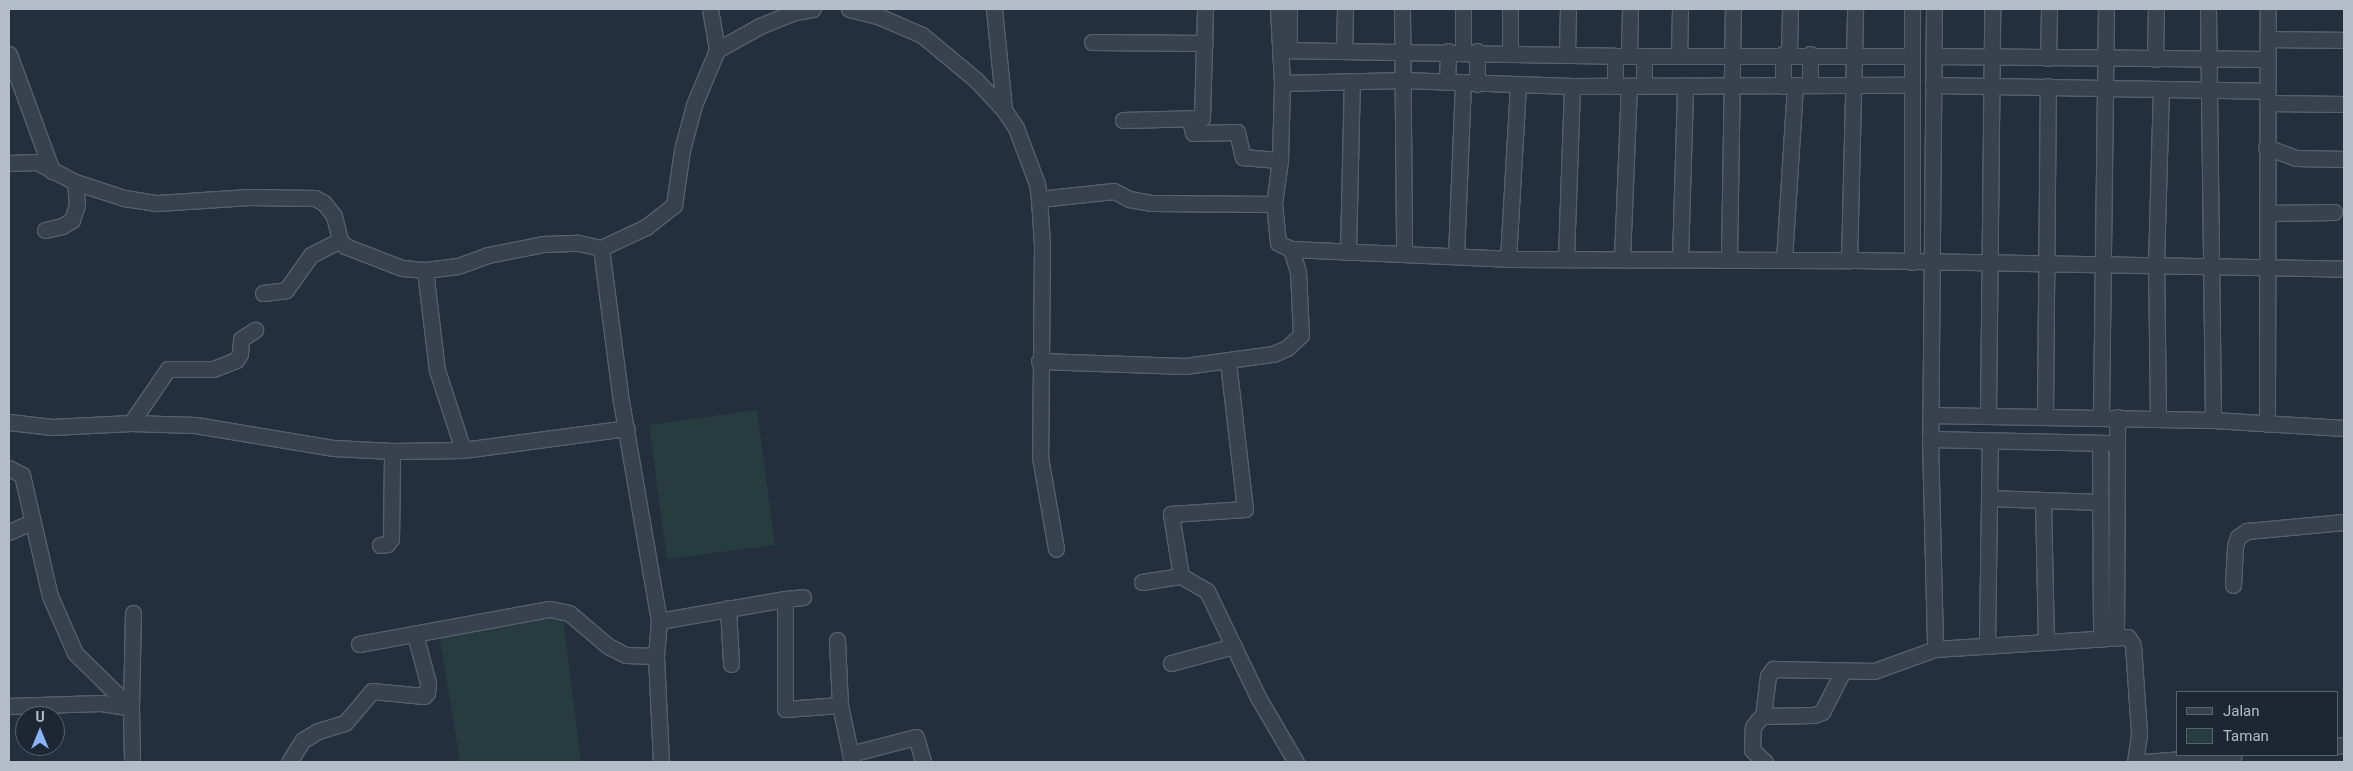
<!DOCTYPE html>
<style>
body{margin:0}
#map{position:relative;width:2353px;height:771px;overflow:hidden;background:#242f3e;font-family:Roboto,sans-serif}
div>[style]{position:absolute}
.green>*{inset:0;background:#263c3f}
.roads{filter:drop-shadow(1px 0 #565f6c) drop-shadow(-1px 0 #565f6c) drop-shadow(0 1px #565f6c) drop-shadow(0 -1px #565f6c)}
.minor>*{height:15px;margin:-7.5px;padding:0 7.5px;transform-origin:7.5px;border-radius:7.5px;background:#38414e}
span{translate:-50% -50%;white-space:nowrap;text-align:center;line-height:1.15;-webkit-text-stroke:4px #1d2633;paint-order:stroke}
.frame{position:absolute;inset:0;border:10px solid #b4bcc9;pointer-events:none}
.legend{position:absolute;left:2176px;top:691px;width:162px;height:65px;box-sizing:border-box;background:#1d2633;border:1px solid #59626f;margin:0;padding:6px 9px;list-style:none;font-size:15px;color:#b4bcc9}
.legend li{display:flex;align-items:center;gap:10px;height:25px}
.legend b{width:25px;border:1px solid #59626f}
.north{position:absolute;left:15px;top:706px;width:50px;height:50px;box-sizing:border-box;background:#1d2633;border:1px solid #59626f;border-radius:50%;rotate:0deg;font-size:14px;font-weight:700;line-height:20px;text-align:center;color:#b4bcc9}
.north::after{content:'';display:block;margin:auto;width:18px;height:22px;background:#8ab4f8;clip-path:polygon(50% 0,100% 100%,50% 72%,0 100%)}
</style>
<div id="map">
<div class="green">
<i style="clip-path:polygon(757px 410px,775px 545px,667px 559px,649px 425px)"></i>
<i style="clip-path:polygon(563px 617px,581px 762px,460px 762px,439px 634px)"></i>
</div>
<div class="roads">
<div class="minor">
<i style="left:849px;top:9px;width:30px;rotate:14deg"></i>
<i style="left:878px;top:16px;width:48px;rotate:23.4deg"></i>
<i style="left:922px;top:35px;width:70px;rotate:39.8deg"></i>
<i style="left:976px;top:80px;width:41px;rotate:47deg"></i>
<i style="left:1004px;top:110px;width:22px;rotate:56deg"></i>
<i style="left:1016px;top:128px;width:60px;rotate:69.4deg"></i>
<i style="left:1037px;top:184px;width:15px;rotate:82deg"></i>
<i style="left:1039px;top:199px;width:45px;rotate:86.2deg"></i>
<i style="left:1042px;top:244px;width:213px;rotate:90.5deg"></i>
<i style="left:1040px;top:457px;width:93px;rotate:80.1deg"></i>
<i style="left:994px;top:9px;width:101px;rotate:84.3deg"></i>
<i style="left:1278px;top:9px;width:74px;rotate:86.9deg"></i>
<i style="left:1282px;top:83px;width:77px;rotate:91.5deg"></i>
<i style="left:1280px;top:160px;width:44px;rotate:97.8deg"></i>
<i style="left:1274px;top:204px;width:39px;rotate:84deg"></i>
<i style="left:1278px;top:243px;width:14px;rotate:25deg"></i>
<i style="left:1291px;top:249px;width:217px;rotate:2.6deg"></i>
<i style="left:1508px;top:259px;width:341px;rotate:0.2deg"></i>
<i style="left:1849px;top:260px;width:495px;rotate:1deg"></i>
<i style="left:1402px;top:9px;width:244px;rotate:89.5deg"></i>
<i style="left:1510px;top:9px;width:44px;rotate:90deg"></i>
<i style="left:1912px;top:9px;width:253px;rotate:90deg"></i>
<i style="left:1934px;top:9px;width:430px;rotate:90.5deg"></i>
<i style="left:1930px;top:439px;width:210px;rotate:88.6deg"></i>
<i style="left:1935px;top:649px;width:193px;rotate:-3.6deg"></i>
<i style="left:2128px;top:637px;width:9px;rotate:58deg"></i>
<i style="left:2133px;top:645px;width:89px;rotate:86.1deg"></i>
<i style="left:2139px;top:734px;width:28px;rotate:98deg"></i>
<i style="left:2208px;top:9px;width:411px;rotate:89.3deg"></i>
<i style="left:2267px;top:39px;width:77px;rotate:0.7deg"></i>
<i style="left:1092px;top:42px;width:113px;rotate:0.5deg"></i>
<i style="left:1289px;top:43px;width:34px;rotate:-90deg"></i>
<i style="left:717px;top:50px;width:49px;rotate:-29.2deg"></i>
<i style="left:760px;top:26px;width:38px;rotate:-22deg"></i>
<i style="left:795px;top:12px;width:18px;rotate:-9deg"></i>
<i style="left:1280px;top:50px;width:335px;rotate:1deg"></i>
<i style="left:1615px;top:56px;width:297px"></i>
<i style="left:1344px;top:51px;width:42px;rotate:-88.6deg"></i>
<i style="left:1463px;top:51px;width:42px;rotate:-90deg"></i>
<i style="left:1477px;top:51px;width:33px;rotate:90deg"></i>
<i style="left:9px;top:54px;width:125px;rotate:69.8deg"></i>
<i style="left:1789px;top:54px;width:45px;rotate:-88.7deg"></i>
<i style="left:1810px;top:54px;width:31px;rotate:90deg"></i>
<i style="left:1567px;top:55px;width:46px;rotate:-88.8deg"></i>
<i style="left:1615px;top:56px;width:30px;rotate:90deg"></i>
<i style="left:1629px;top:56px;width:47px;rotate:-88.8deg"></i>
<i style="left:1644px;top:56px;width:29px;rotate:90deg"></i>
<i style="left:1679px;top:56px;width:47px;rotate:-88.8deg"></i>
<i style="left:1933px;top:56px;width:334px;rotate:0.5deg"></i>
<i style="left:2048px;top:58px;width:49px;rotate:-88.8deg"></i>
<i style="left:2155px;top:59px;width:50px;rotate:-88.9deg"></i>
<i style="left:1447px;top:82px;width:31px;rotate:-88deg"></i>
<i style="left:1282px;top:83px;width:121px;rotate:-1.4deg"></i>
<i style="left:1403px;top:80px;width:169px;rotate:2deg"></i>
<i style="left:1572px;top:86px;width:340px;rotate:-0.2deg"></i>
<i style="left:1933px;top:85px;width:334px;rotate:1deg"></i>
<i style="left:1783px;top:86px;width:32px;rotate:-90deg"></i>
<i style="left:2267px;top:103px;width:77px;rotate:0.7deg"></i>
<i style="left:1123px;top:120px;width:79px;rotate:-1.5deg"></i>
<i style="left:1202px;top:118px;width:109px;rotate:-88.4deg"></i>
<i style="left:1190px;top:120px;width:13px;rotate:77deg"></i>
<i style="left:1193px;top:133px;width:44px;rotate:-1.3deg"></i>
<i style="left:1237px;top:132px;width:26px;rotate:77deg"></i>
<i style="left:1243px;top:157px;width:37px;rotate:5deg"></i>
<i style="left:2266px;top:147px;width:32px;rotate:20deg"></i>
<i style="left:2296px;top:158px;width:48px;rotate:1.2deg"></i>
<i style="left:9px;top:163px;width:28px;rotate:-2deg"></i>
<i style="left:37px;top:162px;width:43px;rotate:27.8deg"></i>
<i style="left:75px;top:182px;width:52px;rotate:18.1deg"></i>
<i style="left:124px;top:198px;width:33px;rotate:9deg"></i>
<i style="left:157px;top:203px;width:92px;rotate:-3.7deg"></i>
<i style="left:249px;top:197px;width:66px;rotate:0.9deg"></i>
<i style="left:315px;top:198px;width:10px;rotate:29deg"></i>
<i style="left:324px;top:203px;width:16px;rotate:52deg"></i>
<i style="left:334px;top:216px;width:25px;rotate:76deg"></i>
<i style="left:340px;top:240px;width:8px;rotate:50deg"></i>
<i style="left:345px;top:246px;width:61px;rotate:21.1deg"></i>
<i style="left:402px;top:268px;width:23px;rotate:5deg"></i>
<i style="left:425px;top:270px;width:33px;rotate:-7deg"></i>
<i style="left:458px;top:266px;width:32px;rotate:-20deg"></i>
<i style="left:488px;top:255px;width:56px;rotate:-11.3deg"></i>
<i style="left:543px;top:244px;width:35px;rotate:-2deg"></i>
<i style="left:578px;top:243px;width:24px;rotate:12deg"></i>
<i style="left:601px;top:248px;width:154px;rotate:82.6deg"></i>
<i style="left:621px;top:401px;width:223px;rotate:80.2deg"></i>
<i style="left:659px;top:621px;width:35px;rotate:95deg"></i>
<i style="left:656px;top:656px;width:106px;rotate:87.3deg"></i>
<i style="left:1039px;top:199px;width:75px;rotate:-6.1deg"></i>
<i style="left:1114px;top:191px;width:17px;rotate:28deg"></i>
<i style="left:1129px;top:199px;width:22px;rotate:10deg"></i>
<i style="left:1151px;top:203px;width:123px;rotate:0.5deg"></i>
<i style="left:2268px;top:213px;width:66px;rotate:-0.9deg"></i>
<i style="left:45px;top:230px;width:17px;rotate:-13deg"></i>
<i style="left:62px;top:226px;width:12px;rotate:-31deg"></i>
<i style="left:72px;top:220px;width:16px;rotate:-72deg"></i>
<i style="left:77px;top:205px;width:23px;rotate:-95deg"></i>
<i style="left:601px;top:248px;width:50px;rotate:-25deg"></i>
<i style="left:646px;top:227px;width:36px;rotate:-38deg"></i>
<i style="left:674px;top:205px;width:56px;rotate:-81.7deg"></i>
<i style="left:682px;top:150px;width:47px;rotate:-75.1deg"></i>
<i style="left:694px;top:105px;width:60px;rotate:-67.3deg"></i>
<i style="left:717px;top:50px;width:42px;rotate:-99.7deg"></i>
<i style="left:1348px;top:252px;width:171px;rotate:-88.7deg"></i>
<i style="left:1456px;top:256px;width:172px;rotate:-87.7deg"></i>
<i style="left:1566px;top:258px;width:172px;rotate:-88deg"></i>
<i style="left:1508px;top:259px;width:173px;rotate:-86.7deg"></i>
<i style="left:1622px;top:259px;width:173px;rotate:-87.7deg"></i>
<i style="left:1680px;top:259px;width:173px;rotate:-88.3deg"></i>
<i style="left:1729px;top:259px;width:250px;rotate:-89.1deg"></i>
<i style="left:1784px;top:260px;width:174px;rotate:-86.4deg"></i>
<i style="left:1849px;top:260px;width:251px;rotate:-88.6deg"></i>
<i style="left:425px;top:270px;width:101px;rotate:83.2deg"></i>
<i style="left:437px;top:370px;width:84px;rotate:72deg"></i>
<i style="left:263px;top:293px;width:23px;rotate:-7deg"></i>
<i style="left:286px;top:290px;width:43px;rotate:-54.5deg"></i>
<i style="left:311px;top:255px;width:33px;rotate:-27deg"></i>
<i style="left:1039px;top:361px;width:146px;rotate:2deg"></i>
<i style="left:1185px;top:366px;width:89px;rotate:-7.8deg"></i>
<i style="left:1273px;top:354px;width:15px;rotate:-23deg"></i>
<i style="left:1287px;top:348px;width:19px;rotate:-43deg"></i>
<i style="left:1301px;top:335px;width:63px;rotate:-92.7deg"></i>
<i style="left:1298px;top:272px;width:24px;rotate:-107deg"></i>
<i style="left:1930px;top:415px;width:283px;rotate:1deg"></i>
<i style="left:2213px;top:420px;width:131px;rotate:3.5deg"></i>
<i style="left:1988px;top:415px;width:406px;rotate:-89.4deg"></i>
<i style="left:2045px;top:416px;width:330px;rotate:-89.5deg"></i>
<i style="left:2101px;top:416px;width:407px;rotate:-89.3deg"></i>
<i style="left:2158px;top:418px;width:153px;rotate:-90.7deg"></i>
<i style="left:2156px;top:265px;width:176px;rotate:-88.4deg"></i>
<i style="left:9px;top:422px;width:43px;rotate:6.6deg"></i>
<i style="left:52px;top:427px;width:79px;rotate:-2.9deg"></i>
<i style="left:131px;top:423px;width:64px;rotate:1.8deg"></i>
<i style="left:195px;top:425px;width:141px;rotate:9.4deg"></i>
<i style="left:334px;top:448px;width:58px;rotate:3deg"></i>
<i style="left:392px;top:451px;width:71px;rotate:-0.8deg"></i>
<i style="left:463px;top:450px;width:165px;rotate:-7.6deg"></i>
<i style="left:131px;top:423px;width:65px;rotate:-55.6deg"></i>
<i style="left:168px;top:369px;width:45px"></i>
<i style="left:213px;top:369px;width:25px;rotate:-21deg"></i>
<i style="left:236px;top:360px;width:7px;rotate:-56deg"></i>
<i style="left:240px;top:354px;width:15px;rotate:-86deg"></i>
<i style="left:241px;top:339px;width:17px;rotate:-33deg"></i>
<i style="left:2267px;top:424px;width:415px;rotate:-89.9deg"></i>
<i style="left:1930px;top:439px;width:178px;rotate:1.3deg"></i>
<i style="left:2100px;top:443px;width:196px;rotate:89.7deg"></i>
<i style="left:9px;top:468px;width:15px;rotate:28deg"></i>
<i style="left:22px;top:475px;width:124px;rotate:77deg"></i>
<i style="left:50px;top:596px;width:62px;rotate:66.3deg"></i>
<i style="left:75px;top:653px;width:78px;rotate:44.5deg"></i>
<i style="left:131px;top:708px;width:95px;rotate:-88.8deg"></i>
<i style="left:1989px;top:498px;width:110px;rotate:2.1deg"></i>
<i style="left:2043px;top:500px;width:140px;rotate:88.8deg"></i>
<i style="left:9px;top:532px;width:24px;rotate:-24deg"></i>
<i style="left:380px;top:545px;width:7px;rotate:-8deg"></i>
<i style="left:387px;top:544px;width:6px;rotate:-51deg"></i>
<i style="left:391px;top:539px;width:88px;rotate:-89.3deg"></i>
<i style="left:1181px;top:576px;width:63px;rotate:-99.2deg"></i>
<i style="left:1171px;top:514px;width:74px;rotate:-3.9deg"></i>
<i style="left:1245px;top:509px;width:149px;rotate:-96.6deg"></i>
<i style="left:1142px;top:582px;width:39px;rotate:-9deg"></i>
<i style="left:1181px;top:576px;width:30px;rotate:30deg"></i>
<i style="left:1207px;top:591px;width:120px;rotate:64.3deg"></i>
<i style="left:1259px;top:699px;width:73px;rotate:59.6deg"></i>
<i style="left:2233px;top:585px;width:39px;rotate:-87deg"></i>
<i style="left:2235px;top:546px;width:9px;rotate:-72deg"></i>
<i style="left:2238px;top:537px;width:11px;rotate:-34deg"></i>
<i style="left:2247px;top:531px;width:97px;rotate:-5.3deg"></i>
<i style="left:785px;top:599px;width:18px;rotate:-6deg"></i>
<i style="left:728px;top:608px;width:56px;rotate:86.9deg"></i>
<i style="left:659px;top:621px;width:128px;rotate:-9.9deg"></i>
<i style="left:785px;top:599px;width:110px;rotate:90deg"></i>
<i style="left:785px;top:709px;width:55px;rotate:-4.2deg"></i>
<i style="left:840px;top:705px;width:58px;rotate:78.1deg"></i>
<i style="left:2116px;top:638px;width:221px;rotate:-89.7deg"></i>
<i style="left:837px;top:640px;width:65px;rotate:87.4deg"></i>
<i style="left:359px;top:644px;width:194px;rotate:-10.4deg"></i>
<i style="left:550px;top:609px;width:19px;rotate:12deg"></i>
<i style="left:569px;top:613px;width:51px;rotate:40.2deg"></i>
<i style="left:608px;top:646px;width:20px;rotate:27deg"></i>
<i style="left:626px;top:655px;width:30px;rotate:2deg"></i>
<i style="left:1987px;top:644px;width:203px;rotate:-89.2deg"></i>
<i style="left:1171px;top:663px;width:65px;rotate:-15.1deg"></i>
<i style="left:9px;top:706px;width:92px;rotate:-1.9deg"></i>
<i style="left:101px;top:703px;width:30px;rotate:9deg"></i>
<i style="left:131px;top:708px;width:54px;rotate:88.9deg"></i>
<i style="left:1763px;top:716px;width:40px;rotate:-82.9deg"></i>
<i style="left:1768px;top:676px;width:9px;rotate:-54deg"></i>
<i style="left:1773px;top:669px;width:101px;rotate:1.1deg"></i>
<i style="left:1874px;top:671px;width:65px;rotate:-19.8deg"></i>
<i style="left:2337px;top:746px;width:7px;rotate:-8deg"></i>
<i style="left:850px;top:754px;width:68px;rotate:-14.4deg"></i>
<i style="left:916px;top:737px;width:26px;rotate:74deg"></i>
<i style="left:289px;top:762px;width:26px;rotate:-58deg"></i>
<i style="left:303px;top:740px;width:17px;rotate:-31deg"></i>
<i style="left:318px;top:731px;width:28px;rotate:-17deg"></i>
<i style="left:345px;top:723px;width:42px;rotate:-49.8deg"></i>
<i style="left:372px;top:691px;width:52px;rotate:5.5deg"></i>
<i style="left:424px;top:696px;width:4px;rotate:-45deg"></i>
<i style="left:427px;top:693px;width:10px;rotate:-84deg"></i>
<i style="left:428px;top:683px;width:51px;rotate:-104.9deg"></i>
<i style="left:1765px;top:762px;width:18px;rotate:-137deg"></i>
<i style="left:1752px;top:750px;width:23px;rotate:-88deg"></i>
<i style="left:1753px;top:727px;width:9px;rotate:-54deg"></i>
<i style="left:1758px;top:720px;width:6px;rotate:-39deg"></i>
<i style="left:1763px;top:716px;width:51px;rotate:-1.1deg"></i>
<i style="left:1814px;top:715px;width:9px;rotate:-21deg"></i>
<i style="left:1822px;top:712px;width:46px;rotate:-62.9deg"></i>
<i style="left:2145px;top:762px;width:89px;rotate:-4.5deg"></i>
</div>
</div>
<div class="frame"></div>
<ul class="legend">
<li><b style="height:6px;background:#38414e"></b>Jalan</li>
<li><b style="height:14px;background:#263c3f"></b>Taman</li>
</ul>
<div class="north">U</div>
</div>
